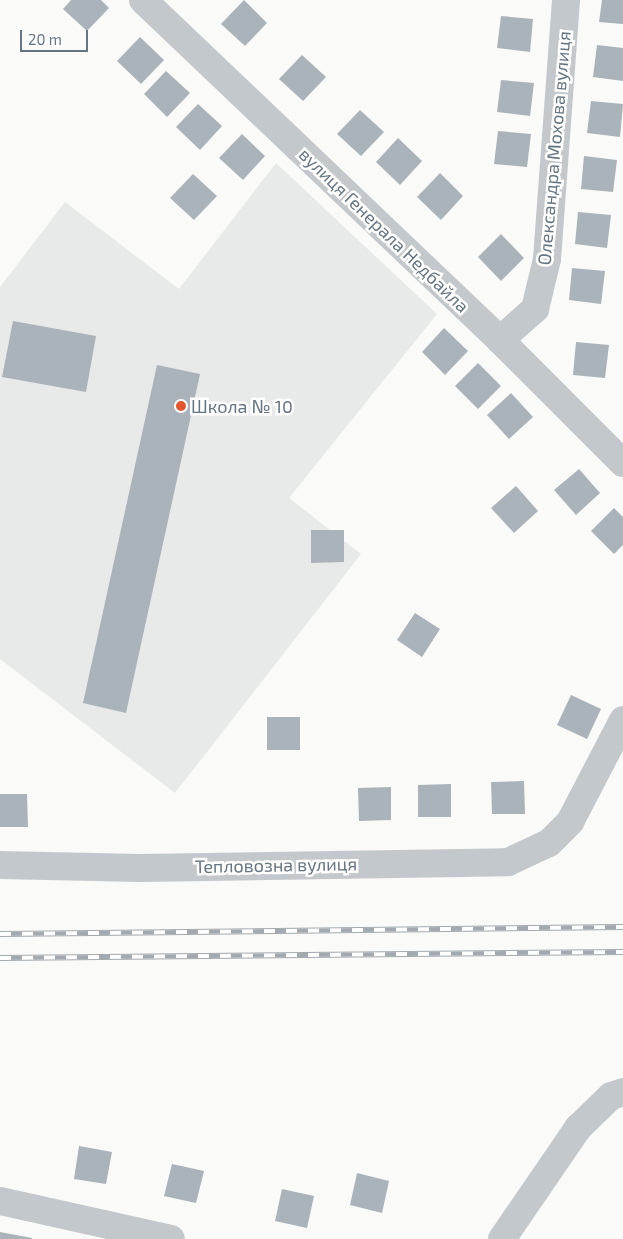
<!DOCTYPE html>
<meta charset="utf-8">
<style>
body{margin:0}
#map{position:relative;width:623px;height:1239px;overflow:hidden;background:#fafaf8;font-family:"Exo 2",sans-serif}
div>[style]{position:absolute}
.built>*{inset:0;background:#e8e9e9}
.building>*{inset:0;background:#aab3b9}
.minor>*{height:28px;margin:-14px;padding:0 14px;transform-origin:14px;border-radius:14px;background:#c3c8cc}
.rail>*{height:5.5px;margin-top:-2.75px;transform-origin:0;background:repeating-linear-gradient(90deg,#fff 0 11px,#a2aab0 0 22px);box-sizing:border-box;border-block:1px solid #a2aab0}
.dots>*{width:14px;height:14px;translate:-50% -50%;box-sizing:border-box;border:2px solid #fff;border-radius:50%}
span{translate:-50% -50%;white-space:nowrap;text-align:center;line-height:1.15;-webkit-text-stroke:5px #fff;paint-order:stroke}
.street-label{font-size:18px;color:#657683}
.poi-label{font-size:18px;color:#657683}
.left{translate:0 -50%;text-align:left}
.scale{position:absolute;left:20px;top:30px;width:68px;height:22px;box-sizing:border-box;border:2px solid #657683;border-top:0;padding-left:6px;font-size:15px;line-height:18px;white-space:nowrap;color:#657683;-webkit-text-stroke:4px #fff;paint-order:stroke}
</style>
<div id="map">
<div class="built">
<i style="clip-path:polygon(276px 163px,437px 314px,289px 498px,361px 554px,175px 793px,0 659px,0 287px,65px 202px,179px 289px)"></i>
</div>
<div class="building">
<i style="clip-path:polygon(71px 0,101px 0,109px 8px,87px 31px,63px 9px)"></i>
<i style="clip-path:polygon(244px 0,267px 23px,245px 46px,221px 24px)"></i>
<i style="clip-path:polygon(602px 0,623px 0,623px 24px,599px 22px)"></i>
<i style="clip-path:polygon(501px 16px,533px 19px,530px 52px,497px 48px)"></i>
<i style="clip-path:polygon(140px 37px,164px 60px,141px 84px,117px 61px)"></i>
<i style="clip-path:polygon(597px 45px,623px 48px,623px 81px,593px 77px)"></i>
<i style="clip-path:polygon(302px 55px,326px 77px,303px 101px,279px 79px)"></i>
<i style="clip-path:polygon(166px 71px,190px 93px,167px 117px,144px 94px)"></i>
<i style="clip-path:polygon(501px 80px,534px 83px,530px 116px,497px 112px)"></i>
<i style="clip-path:polygon(591px 101px,623px 104px,620px 137px,587px 133px)"></i>
<i style="clip-path:polygon(198px 104px,222px 126px,200px 150px,176px 127px)"></i>
<i style="clip-path:polygon(360px 110px,384px 132px,361px 156px,337px 134px)"></i>
<i style="clip-path:polygon(498px 131px,531px 134px,527px 167px,494px 164px)"></i>
<i style="clip-path:polygon(242px 134px,265px 156px,243px 180px,219px 158px)"></i>
<i style="clip-path:polygon(398px 138px,422px 161px,400px 185px,376px 162px)"></i>
<i style="clip-path:polygon(584px 156px,617px 160px,613px 192px,581px 189px)"></i>
<i style="clip-path:polygon(440px 173px,463px 196px,441px 220px,417px 197px)"></i>
<i style="clip-path:polygon(193px 174px,217px 196px,194px 220px,170px 198px)"></i>
<i style="clip-path:polygon(578px 212px,611px 215px,607px 248px,575px 244px)"></i>
<i style="clip-path:polygon(501px 234px,524px 258px,501px 281px,478px 257px)"></i>
<i style="clip-path:polygon(572px 268px,605px 271px,601px 304px,569px 300px)"></i>
<i style="clip-path:polygon(13px 321px,96px 336px,86px 392px,2px 377px)"></i>
<i style="clip-path:polygon(444px 328px,468px 351px,445px 375px,422px 352px)"></i>
<i style="clip-path:polygon(576px 342px,609px 345px,605px 378px,573px 375px)"></i>
<i style="clip-path:polygon(478px 363px,501px 386px,478px 409px,455px 386px)"></i>
<i style="clip-path:polygon(157px 365px,200px 374px,126px 713px,83px 703px)"></i>
<i style="clip-path:polygon(511px 393px,533px 417px,509px 439px,487px 415px)"></i>
<i style="clip-path:polygon(579px 469px,600px 493px,576px 515px,554px 490px)"></i>
<i style="clip-path:polygon(516px 486px,538px 511px,514px 533px,491px 508px)"></i>
<i style="clip-path:polygon(614px 508px,623px 517px,623px 545px,614px 554px,591px 531px)"></i>
<i style="clip-path:polygon(311px 530px,344px 530px,344px 562px,311px 563px)"></i>
<i style="clip-path:polygon(415px 613px,440px 629px,422px 657px,397px 640px)"></i>
<i style="clip-path:polygon(571px 695px,601px 709px,587px 739px,557px 725px)"></i>
<i style="clip-path:polygon(267px 717px,300px 717px,300px 750px,267px 750px)"></i>
<i style="clip-path:polygon(524px 781px,525px 814px,492px 814px,491px 782px)"></i>
<i style="clip-path:polygon(451px 784px,451px 817px,418px 817px,418px 785px)"></i>
<i style="clip-path:polygon(391px 787px,391px 820px,359px 821px,358px 788px)"></i>
<i style="clip-path:polygon(0 794px,27px 794px,28px 827px,0 827px)"></i>
<i style="clip-path:polygon(79px 1146px,112px 1152px,106px 1184px,74px 1179px)"></i>
<i style="clip-path:polygon(172px 1164px,204px 1171px,196px 1203px,164px 1196px)"></i>
<i style="clip-path:polygon(357px 1173px,389px 1181px,382px 1213px,350px 1205px)"></i>
<i style="clip-path:polygon(282px 1189px,314px 1196px,307px 1228px,275px 1221px)"></i>
<i style="clip-path:polygon(0 1232px,32px 1238px,32px 1239px,0 1239px)"></i>
</div>
<div class="minor">
<i style="left:143px;top:0;width:493px;rotate:43.6deg"></i>
<i style="left:500px;top:340px;width:174px;rotate:45deg"></i>
<i style="left:500px;top:340px;width:47px;rotate:-41.5deg"></i>
<i style="left:535px;top:309px;width:51px;rotate:-76.5deg"></i>
<i style="left:547px;top:259px;width:260px;rotate:-85.8deg"></i>
<i style="left:0;top:865px;width:140px;rotate:1.2deg"></i>
<i style="left:140px;top:868px;width:368px;rotate:-0.9deg"></i>
<i style="left:508px;top:862px;width:45px;rotate:-24.9deg"></i>
<i style="left:549px;top:843px;width:30px;rotate:-45deg"></i>
<i style="left:570px;top:822px;width:115px;rotate:-62.5deg"></i>
<i style="left:0;top:1201px;width:175px;rotate:12.5deg"></i>
<i style="left:502px;top:1239px;width:135px;rotate:-55.6deg"></i>
<i style="left:578px;top:1128px;width:46px;rotate:-44.1deg"></i>
<i style="left:611px;top:1096px;width:13px;rotate:-18deg"></i>
</div>
<div class="rail">
<i style="left:0;top:934px;width:623px;rotate:-0.64deg"></i>
<i style="left:0;top:958px;width:623px;rotate:-0.55deg"></i>
</div>
<div class="dots">
<i style="left:181px;top:406px;background:#e4572e"></i>
</div>
<div class="street-label">
<span style="left:554px;top:148px;rotate:-85deg">Олександра Мохова вулиця</span>
<span style="left:384px;top:230px;rotate:44deg">вулиця Генерала Недбайла</span>
<span style="left:276px;top:865px;rotate:-1deg">Тепловозна вулиця</span>
</div>
<div class="poi-label">
<span class="left" style="left:191px;top:406px">Школа № 10</span>
</div>
<div class="scale">20 m</div>
</div>
